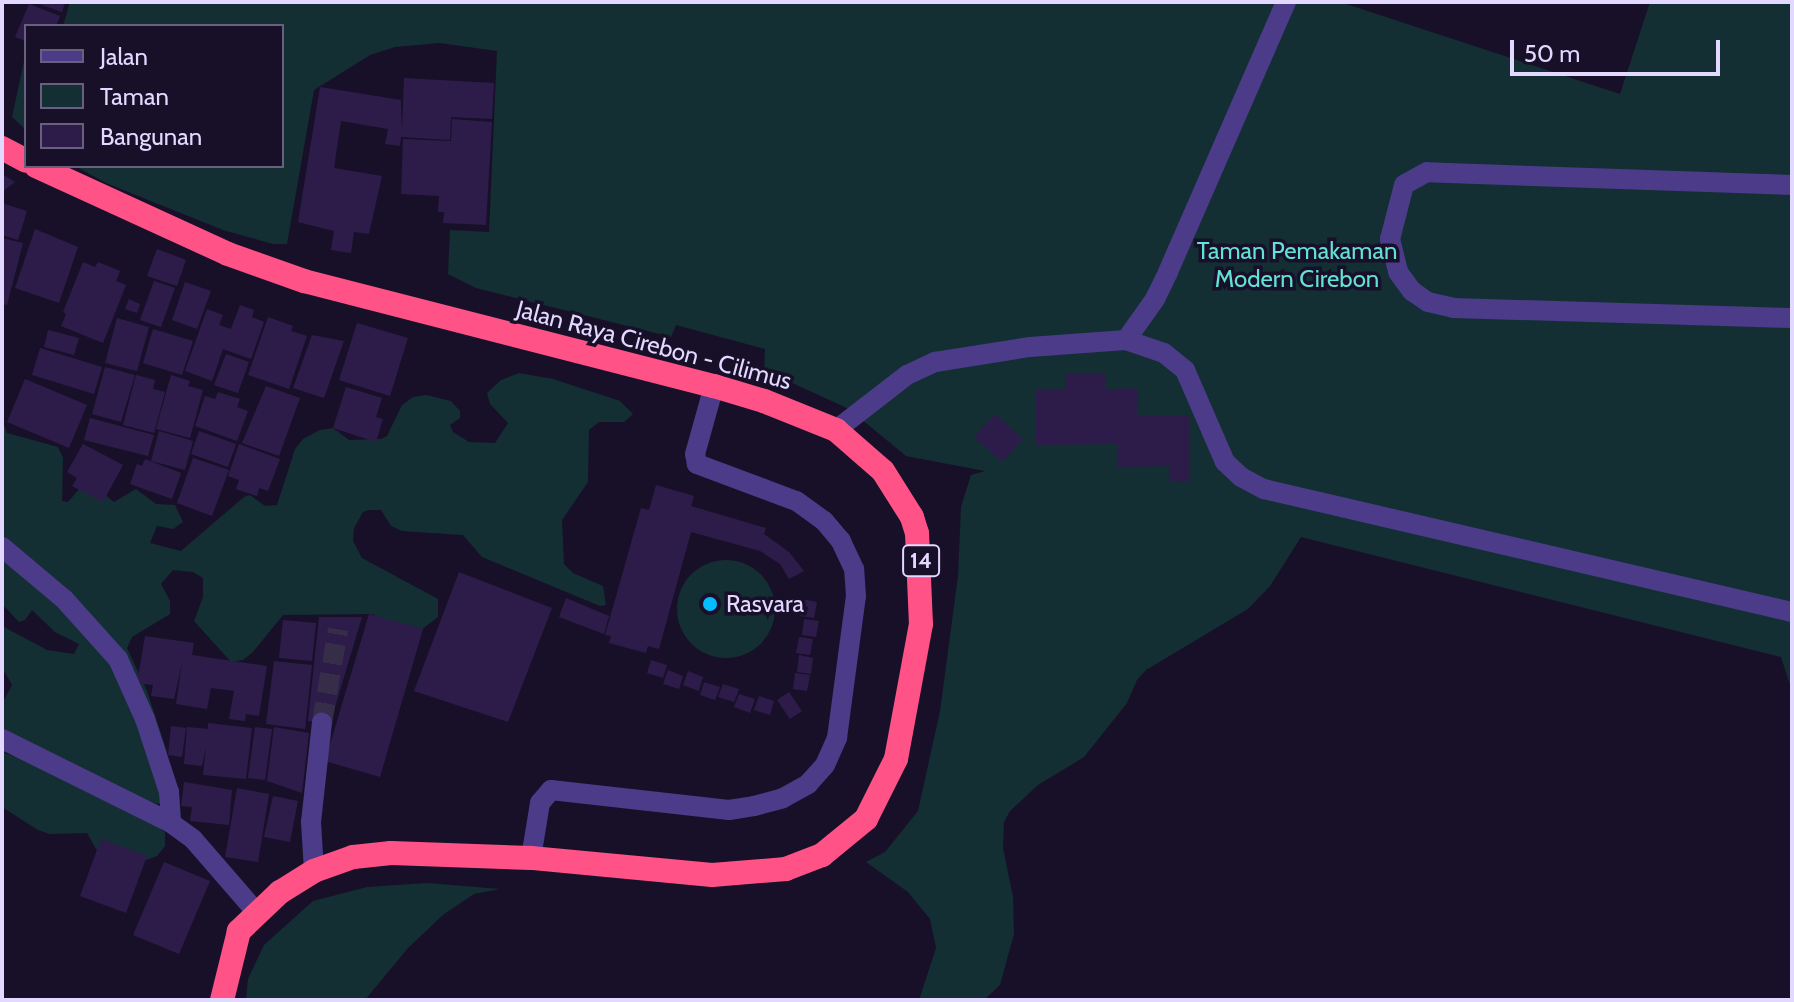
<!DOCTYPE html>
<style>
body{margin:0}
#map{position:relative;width:1794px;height:1002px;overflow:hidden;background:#181029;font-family:Cabin,sans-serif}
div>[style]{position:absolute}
.green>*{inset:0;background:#132f33}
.round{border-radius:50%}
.building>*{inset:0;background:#2d1c4a}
.minor-tunnel>*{height:20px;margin-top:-10px;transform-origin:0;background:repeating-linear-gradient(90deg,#362e49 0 20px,transparent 0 30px)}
.minor>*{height:20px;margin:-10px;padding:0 10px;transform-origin:10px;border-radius:10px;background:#4b3b88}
.highway>*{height:24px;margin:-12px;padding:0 12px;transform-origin:12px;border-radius:12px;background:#ff5388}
.dots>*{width:22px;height:22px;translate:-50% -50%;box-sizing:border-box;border:4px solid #181029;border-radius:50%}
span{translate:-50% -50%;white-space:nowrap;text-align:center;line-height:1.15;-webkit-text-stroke:7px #181029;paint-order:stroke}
.shield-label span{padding:2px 6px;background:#181029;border:2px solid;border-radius:6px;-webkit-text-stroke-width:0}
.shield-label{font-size:22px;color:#e3d8ff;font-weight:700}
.park-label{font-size:24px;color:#62e1d6}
.street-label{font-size:24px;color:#e3d8ff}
.poi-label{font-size:24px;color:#e3d8ff}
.left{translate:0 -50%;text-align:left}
.frame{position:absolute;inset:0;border:4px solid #e3d8ff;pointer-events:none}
.legend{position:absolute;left:24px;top:24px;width:260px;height:144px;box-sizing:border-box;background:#181029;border:2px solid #69607f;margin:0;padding:10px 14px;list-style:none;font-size:24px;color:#e3d8ff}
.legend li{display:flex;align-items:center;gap:16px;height:40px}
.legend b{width:40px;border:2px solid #69607f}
.scale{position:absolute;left:1510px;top:40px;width:210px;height:36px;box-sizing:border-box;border:4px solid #e3d8ff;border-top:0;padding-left:10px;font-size:24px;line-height:28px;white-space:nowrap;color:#e3d8ff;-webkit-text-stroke:6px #181029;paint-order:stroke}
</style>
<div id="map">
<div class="green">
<i style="clip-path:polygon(70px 2px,1340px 2px,1620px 94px,1650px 2px,1792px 2px,1792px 691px,1781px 657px,1301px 537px,1270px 586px,1248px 609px,1146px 670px,1137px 680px,1127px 703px,1084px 757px,1038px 785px,1010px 811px,1004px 822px,1003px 848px,1013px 897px,1014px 934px,1000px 985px,984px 1000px,919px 1000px,936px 948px,930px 919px,908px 892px,866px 862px,885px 852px,918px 811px,940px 711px,958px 576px,961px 507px,971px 475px,985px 471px,906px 456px,849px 409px,764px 370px,765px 349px,676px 325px,671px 337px,476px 288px,448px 274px,450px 230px,489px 232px,497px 51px,440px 43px,395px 47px,370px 55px,314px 90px,287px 244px,273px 244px,223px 230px,106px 183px,75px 166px,282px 166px,282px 26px,63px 26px)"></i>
<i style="clip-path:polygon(26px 52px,26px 130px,12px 117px)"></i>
<i style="clip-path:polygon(519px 373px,553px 379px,620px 401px,633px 414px,624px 422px,599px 422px,589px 430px,588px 482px,562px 520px,564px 564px,573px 573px,603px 586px,606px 605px,600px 606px,482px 557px,463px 535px,402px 531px,391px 526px,381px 510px,369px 510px,363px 512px,354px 528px,353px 541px,362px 558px,438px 599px,438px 617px,413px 636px,372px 614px,283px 615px,253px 652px,243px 660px,231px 662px,194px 621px,203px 597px,203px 578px,193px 572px,173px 570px,161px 584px,170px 601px,170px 614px,132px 637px,127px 648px,147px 691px,167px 752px,163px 802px,157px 804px,123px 791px,2px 730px,2px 704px,12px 685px,2px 667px,2px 626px,47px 650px,74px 654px,79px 644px,55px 632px,32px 610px,25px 620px,19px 622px,2px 604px,2px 419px,7px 433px,58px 447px,63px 458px,62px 501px,68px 502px,81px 487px,104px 494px,114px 502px,136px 489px,156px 504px,175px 505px,183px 522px,173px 529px,157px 526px,150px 543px,181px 551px,244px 497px,250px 495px,265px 506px,277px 505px,295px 449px,303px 439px,320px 430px,333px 428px,349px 440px,381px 439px,387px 436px,402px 405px,413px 397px,426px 395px,451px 401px,460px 411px,460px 418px,450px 425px,453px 432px,469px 442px,495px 443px,508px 423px,490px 404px,487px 393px,501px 380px)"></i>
<i class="round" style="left:677px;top:560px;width:98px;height:98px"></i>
<i style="clip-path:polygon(2px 752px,40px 766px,154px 824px,165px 832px,165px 846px,157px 856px,146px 860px,99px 854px,87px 833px,50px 834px,38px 830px,2px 807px)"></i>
<i style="clip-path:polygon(427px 883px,500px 889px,474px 894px,444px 914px,408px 948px,365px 1000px,246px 1000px,248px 979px,264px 945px,313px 901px,367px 887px)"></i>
</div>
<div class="building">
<i style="clip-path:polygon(33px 2px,65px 2px,62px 12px)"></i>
<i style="clip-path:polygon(29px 4px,60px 16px,56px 26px,26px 26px,26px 41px,15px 37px)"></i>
<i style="clip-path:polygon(404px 78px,494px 83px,492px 119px,451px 117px,450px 140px,401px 137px,400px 146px,385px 144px,388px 129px,341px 121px,334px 168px,382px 176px,369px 234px,354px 232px,351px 253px,331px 250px,334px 231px,298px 222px,320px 87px,401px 100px,402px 131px)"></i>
<i style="clip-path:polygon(452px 119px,492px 122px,486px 225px,443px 223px,444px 212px,438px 212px,439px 196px,401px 194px,403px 139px,451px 141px)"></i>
<i style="clip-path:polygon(2px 174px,15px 182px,2px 192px)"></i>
<i style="clip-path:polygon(2px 203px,27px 211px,18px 240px,2px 235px)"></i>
<i style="clip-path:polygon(35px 229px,78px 247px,59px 303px,15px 288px)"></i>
<i style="clip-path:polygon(2px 238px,23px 243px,7px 305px,2px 304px)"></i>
<i style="clip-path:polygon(157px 249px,186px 260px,177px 286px,147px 276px)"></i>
<i style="clip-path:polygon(83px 262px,95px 267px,98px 262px,120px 271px,116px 281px,126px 285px,103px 343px,61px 326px,66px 314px,63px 312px)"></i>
<i style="clip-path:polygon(154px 281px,175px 288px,161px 327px,140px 320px)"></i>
<i style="clip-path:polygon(185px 282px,211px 291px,197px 329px,172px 320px)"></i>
<i style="clip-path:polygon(129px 299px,140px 304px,137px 313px,125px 309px)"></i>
<i style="clip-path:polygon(240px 305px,254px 310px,252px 317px,264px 322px,251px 359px,223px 349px,212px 381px,185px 371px,207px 309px,223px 315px,219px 325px,231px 329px)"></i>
<i style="clip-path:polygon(268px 317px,293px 326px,291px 331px,307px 336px,289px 389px,248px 375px)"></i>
<i style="clip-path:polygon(117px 318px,149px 327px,137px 371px,105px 363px)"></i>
<i style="clip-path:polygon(357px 323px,408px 338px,390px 396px,339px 380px)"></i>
<i style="clip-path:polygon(153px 329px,193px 341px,182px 375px,143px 363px)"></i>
<i style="clip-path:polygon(48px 330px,79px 338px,74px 355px,44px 347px)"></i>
<i style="clip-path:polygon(312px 335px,344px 341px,324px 398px,293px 388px)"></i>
<i style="clip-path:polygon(40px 348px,102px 367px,94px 394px,32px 375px)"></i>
<i style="clip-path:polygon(226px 354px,249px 362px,238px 393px,214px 385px)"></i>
<i style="clip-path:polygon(105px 367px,135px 375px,121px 422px,92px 414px)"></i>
<i style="clip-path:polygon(1065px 373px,1106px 373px,1106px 389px,1138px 388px,1138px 416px,1190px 415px,1190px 482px,1169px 482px,1169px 466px,1118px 467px,1118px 444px,1036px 445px,1036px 389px,1066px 389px)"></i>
<i style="clip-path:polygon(136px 375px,155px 380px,153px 389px,165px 392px,154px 433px,123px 425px)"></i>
<i style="clip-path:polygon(171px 375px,190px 381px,188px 386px,203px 390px,190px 438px,156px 429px)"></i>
<i style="clip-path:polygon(25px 379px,87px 405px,69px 448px,7px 422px)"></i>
<i style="clip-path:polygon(266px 386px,300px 398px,279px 456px,242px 443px)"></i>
<i style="clip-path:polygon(346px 387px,382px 398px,376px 417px,383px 419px,376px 442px,333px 428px)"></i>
<i style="clip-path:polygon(218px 392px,240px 399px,237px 407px,248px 411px,237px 441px,195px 426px,205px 396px,215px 399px)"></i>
<i style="clip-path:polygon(995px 414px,1023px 439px,1002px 462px,974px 437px)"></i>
<i style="clip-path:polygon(90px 418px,154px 435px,148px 456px,84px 440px)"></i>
<i style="clip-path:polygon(159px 431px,193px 441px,185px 470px,151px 461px)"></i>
<i style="clip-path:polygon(199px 431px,236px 444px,228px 467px,191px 454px)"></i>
<i style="clip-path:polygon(83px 444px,123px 465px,103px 502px,72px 486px,77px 478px,67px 472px)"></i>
<i style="clip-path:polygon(239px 444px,280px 459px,268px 491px,259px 488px,257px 496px,236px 489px,239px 480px,228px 476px)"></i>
<i style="clip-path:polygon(193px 458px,229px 470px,212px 516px,177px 503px)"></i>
<i style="clip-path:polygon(145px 459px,181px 473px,172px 499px,130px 484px,137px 464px,142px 466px)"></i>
<i style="clip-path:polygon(656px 485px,694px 496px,691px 506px,766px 528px,764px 534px,789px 552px,804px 571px,789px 579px,780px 564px,760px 551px,691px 532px,659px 649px,648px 646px,646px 653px,609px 643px,611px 636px,605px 635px,641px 508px,649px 510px)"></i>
<i style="clip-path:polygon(459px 572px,552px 608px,508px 722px,414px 691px)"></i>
<i style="clip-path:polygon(566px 598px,609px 616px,604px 634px,559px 617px)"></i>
<i style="clip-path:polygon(802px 599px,817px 602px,814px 618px,800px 616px)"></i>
<i style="clip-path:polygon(369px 614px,423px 629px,380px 777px,325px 761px)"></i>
<i style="clip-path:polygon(319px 617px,362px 617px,330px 724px,308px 721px)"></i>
<i style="clip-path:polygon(804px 619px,819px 621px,816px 637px,802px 635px)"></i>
<i style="clip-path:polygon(283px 620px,316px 623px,312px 661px,279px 658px)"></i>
<i style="clip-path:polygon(145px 636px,194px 643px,192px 655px,267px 666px,259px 716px,246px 714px,245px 721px,229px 719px,234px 691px,211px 688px,207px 709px,176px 704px,182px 663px,174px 699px,151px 696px,153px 685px,137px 683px)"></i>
<i style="clip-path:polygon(799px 637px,813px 639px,810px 655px,796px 653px)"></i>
<i style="clip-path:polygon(799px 655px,813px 658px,811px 674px,797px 672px)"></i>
<i style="clip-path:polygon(651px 660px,667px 665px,663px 678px,647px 673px)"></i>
<i style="clip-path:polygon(274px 661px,312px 665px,305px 729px,266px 724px)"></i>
<i style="clip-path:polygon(668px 670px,683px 676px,679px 689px,663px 684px)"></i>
<i style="clip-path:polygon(688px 671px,703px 677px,699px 691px,683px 685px)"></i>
<i style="clip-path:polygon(795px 673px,810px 675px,807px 691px,793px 689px)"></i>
<i style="clip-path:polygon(704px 682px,720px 687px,715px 700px,700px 695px)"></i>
<i style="clip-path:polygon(723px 684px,739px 689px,734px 702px,718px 697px)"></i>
<i style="clip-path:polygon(789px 692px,802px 711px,790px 719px,777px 700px)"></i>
<i style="clip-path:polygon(739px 694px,755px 699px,750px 713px,734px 707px)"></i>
<i style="clip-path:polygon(759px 696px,774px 701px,770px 715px,754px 710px)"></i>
<i style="clip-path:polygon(208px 723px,252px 728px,246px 779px,203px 775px,206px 747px,202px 766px,184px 764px,187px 727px,208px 729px)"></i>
<i style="clip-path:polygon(171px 726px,186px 728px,182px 757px,168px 755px)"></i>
<i style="clip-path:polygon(255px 727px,272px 729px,265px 780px,248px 778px)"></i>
<i style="clip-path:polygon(274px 727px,309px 733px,302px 793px,267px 781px)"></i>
<i style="clip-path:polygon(184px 782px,232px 790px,229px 825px,190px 821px,192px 807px,181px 806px)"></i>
<i style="clip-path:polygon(237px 788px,269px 794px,258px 862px,225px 857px)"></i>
<i style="clip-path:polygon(273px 796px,298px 801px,290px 842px,264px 837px)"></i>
<i style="clip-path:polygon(101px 839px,147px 856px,126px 913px,80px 896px)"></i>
<i style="clip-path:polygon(164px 862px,210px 881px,179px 954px,133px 935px)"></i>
</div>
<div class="minor-tunnel">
<i style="left:322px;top:723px;width:95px;rotate:-80.3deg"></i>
</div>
<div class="minor">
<i style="left:1792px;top:185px;width:365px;rotate:-178deg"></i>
<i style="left:1427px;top:172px;width:26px;rotate:151deg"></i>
<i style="left:1404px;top:185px;width:56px;rotate:104.5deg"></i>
<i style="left:1390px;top:239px;width:34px;rotate:76deg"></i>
<i style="left:1398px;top:272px;width:24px;rotate:54deg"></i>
<i style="left:1412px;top:291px;width:19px;rotate:35deg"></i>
<i style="left:1428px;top:302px;width:26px;rotate:13deg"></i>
<i style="left:1453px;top:308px;width:339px;rotate:1.7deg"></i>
<i style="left:1126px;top:340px;width:50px;rotate:-54.7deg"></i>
<i style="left:1155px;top:299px;width:30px;rotate:-64deg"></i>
<i style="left:1168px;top:272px;width:295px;rotate:-66.4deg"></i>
<i style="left:836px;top:430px;width:90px;rotate:-37.8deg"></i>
<i style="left:907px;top:375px;width:31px;rotate:-25deg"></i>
<i style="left:935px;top:362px;width:96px;rotate:-9deg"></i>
<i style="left:1030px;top:347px;width:96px;rotate:-4.2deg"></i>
<i style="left:1126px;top:340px;width:40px;rotate:18.9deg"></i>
<i style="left:1164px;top:353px;width:27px;rotate:39deg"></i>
<i style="left:1185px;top:370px;width:100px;rotate:66.5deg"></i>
<i style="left:1225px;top:462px;width:22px;rotate:43deg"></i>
<i style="left:1241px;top:477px;width:26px;rotate:28deg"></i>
<i style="left:1264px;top:489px;width:542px;rotate:13.11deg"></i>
<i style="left:2px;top:547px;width:81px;rotate:40deg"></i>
<i style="left:64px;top:599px;width:81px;rotate:48deg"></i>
<i style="left:118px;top:659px;width:66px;rotate:65.8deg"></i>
<i style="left:145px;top:719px;width:77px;rotate:71.8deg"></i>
<i style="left:169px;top:792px;width:31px;rotate:86deg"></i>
<i style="left:2px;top:739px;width:189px;rotate:26.4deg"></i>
<i style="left:171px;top:823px;width:27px;rotate:36deg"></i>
<i style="left:193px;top:839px;width:98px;rotate:49.1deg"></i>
<i style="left:531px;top:858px;width:56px;rotate:-80.7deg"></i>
<i style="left:540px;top:803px;width:17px;rotate:-50deg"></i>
<i style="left:551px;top:790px;width:179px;rotate:6.4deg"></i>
<i style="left:729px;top:810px;width:25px;rotate:-9deg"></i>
<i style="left:754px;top:806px;width:30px;rotate:-15deg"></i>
<i style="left:783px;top:798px;width:29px;rotate:-29deg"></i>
<i style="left:808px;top:784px;width:25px;rotate:-48deg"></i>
<i style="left:825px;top:765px;width:30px;rotate:-66deg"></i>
<i style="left:837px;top:738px;width:143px;rotate:-82.4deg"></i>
<i style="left:856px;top:596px;width:27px;rotate:-94deg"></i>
<i style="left:854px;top:569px;width:31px;rotate:-115deg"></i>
<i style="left:841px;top:541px;width:26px;rotate:-130deg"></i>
<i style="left:824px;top:521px;width:34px;rotate:-144deg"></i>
<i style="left:796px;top:501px;width:106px;rotate:-159.5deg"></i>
<i style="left:697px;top:464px;width:10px;rotate:-101deg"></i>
<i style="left:695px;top:454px;width:71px;rotate:-74.4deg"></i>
<i style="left:314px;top:871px;width:49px;rotate:-93.5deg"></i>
<i style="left:311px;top:822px;width:100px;rotate:-83.7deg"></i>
</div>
<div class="highway">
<i style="left:2px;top:148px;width:27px;rotate:28deg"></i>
<i style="left:36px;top:166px;width:211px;rotate:24.6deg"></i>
<i style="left:228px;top:254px;width:81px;rotate:19.6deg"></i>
<i style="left:304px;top:281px;width:423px;rotate:14.4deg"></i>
<i style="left:714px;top:386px;width:52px;rotate:16.7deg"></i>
<i style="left:764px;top:401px;width:78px;rotate:21.9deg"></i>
<i style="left:836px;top:430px;width:62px;rotate:41.1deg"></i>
<i style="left:883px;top:471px;width:54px;rotate:57.8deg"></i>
<i style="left:912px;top:517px;width:17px;rotate:73deg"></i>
<i style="left:917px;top:533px;width:91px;rotate:87.5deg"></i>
<i style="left:921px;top:624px;width:137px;rotate:100.5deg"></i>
<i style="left:896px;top:759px;width:67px;rotate:116.6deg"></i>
<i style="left:866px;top:819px;width:57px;rotate:140.7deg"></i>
<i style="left:822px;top:855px;width:39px;rotate:159deg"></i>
<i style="left:786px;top:869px;width:74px;rotate:175.4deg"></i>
<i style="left:712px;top:875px;width:182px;rotate:-174.6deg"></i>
<i style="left:531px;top:858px;width:140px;rotate:-178deg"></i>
<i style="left:391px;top:853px;width:38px;rotate:174deg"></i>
<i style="left:353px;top:857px;width:41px;rotate:160.3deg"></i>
<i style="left:314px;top:871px;width:40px;rotate:148deg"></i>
<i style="left:280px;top:892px;width:57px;rotate:136.4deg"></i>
<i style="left:239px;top:931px;width:71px;rotate:103.8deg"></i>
</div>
<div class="dots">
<i style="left:710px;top:604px;background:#04bcff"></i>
</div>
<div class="shield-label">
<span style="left:921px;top:561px">14</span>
</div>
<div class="park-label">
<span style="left:1297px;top:265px">Taman Pemakaman<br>Modern Cirebon</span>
</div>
<div class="street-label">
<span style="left:654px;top:345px;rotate:15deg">Jalan Raya Cirebon - Cilimus</span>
</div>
<div class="poi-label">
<span class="left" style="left:726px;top:604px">Rasvara</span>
</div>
<div class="frame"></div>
<ul class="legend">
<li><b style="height:10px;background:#4b3b88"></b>Jalan</li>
<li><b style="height:22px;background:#132f33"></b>Taman</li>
<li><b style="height:22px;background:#2d1c4a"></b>Bangunan</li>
</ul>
<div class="scale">50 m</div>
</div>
